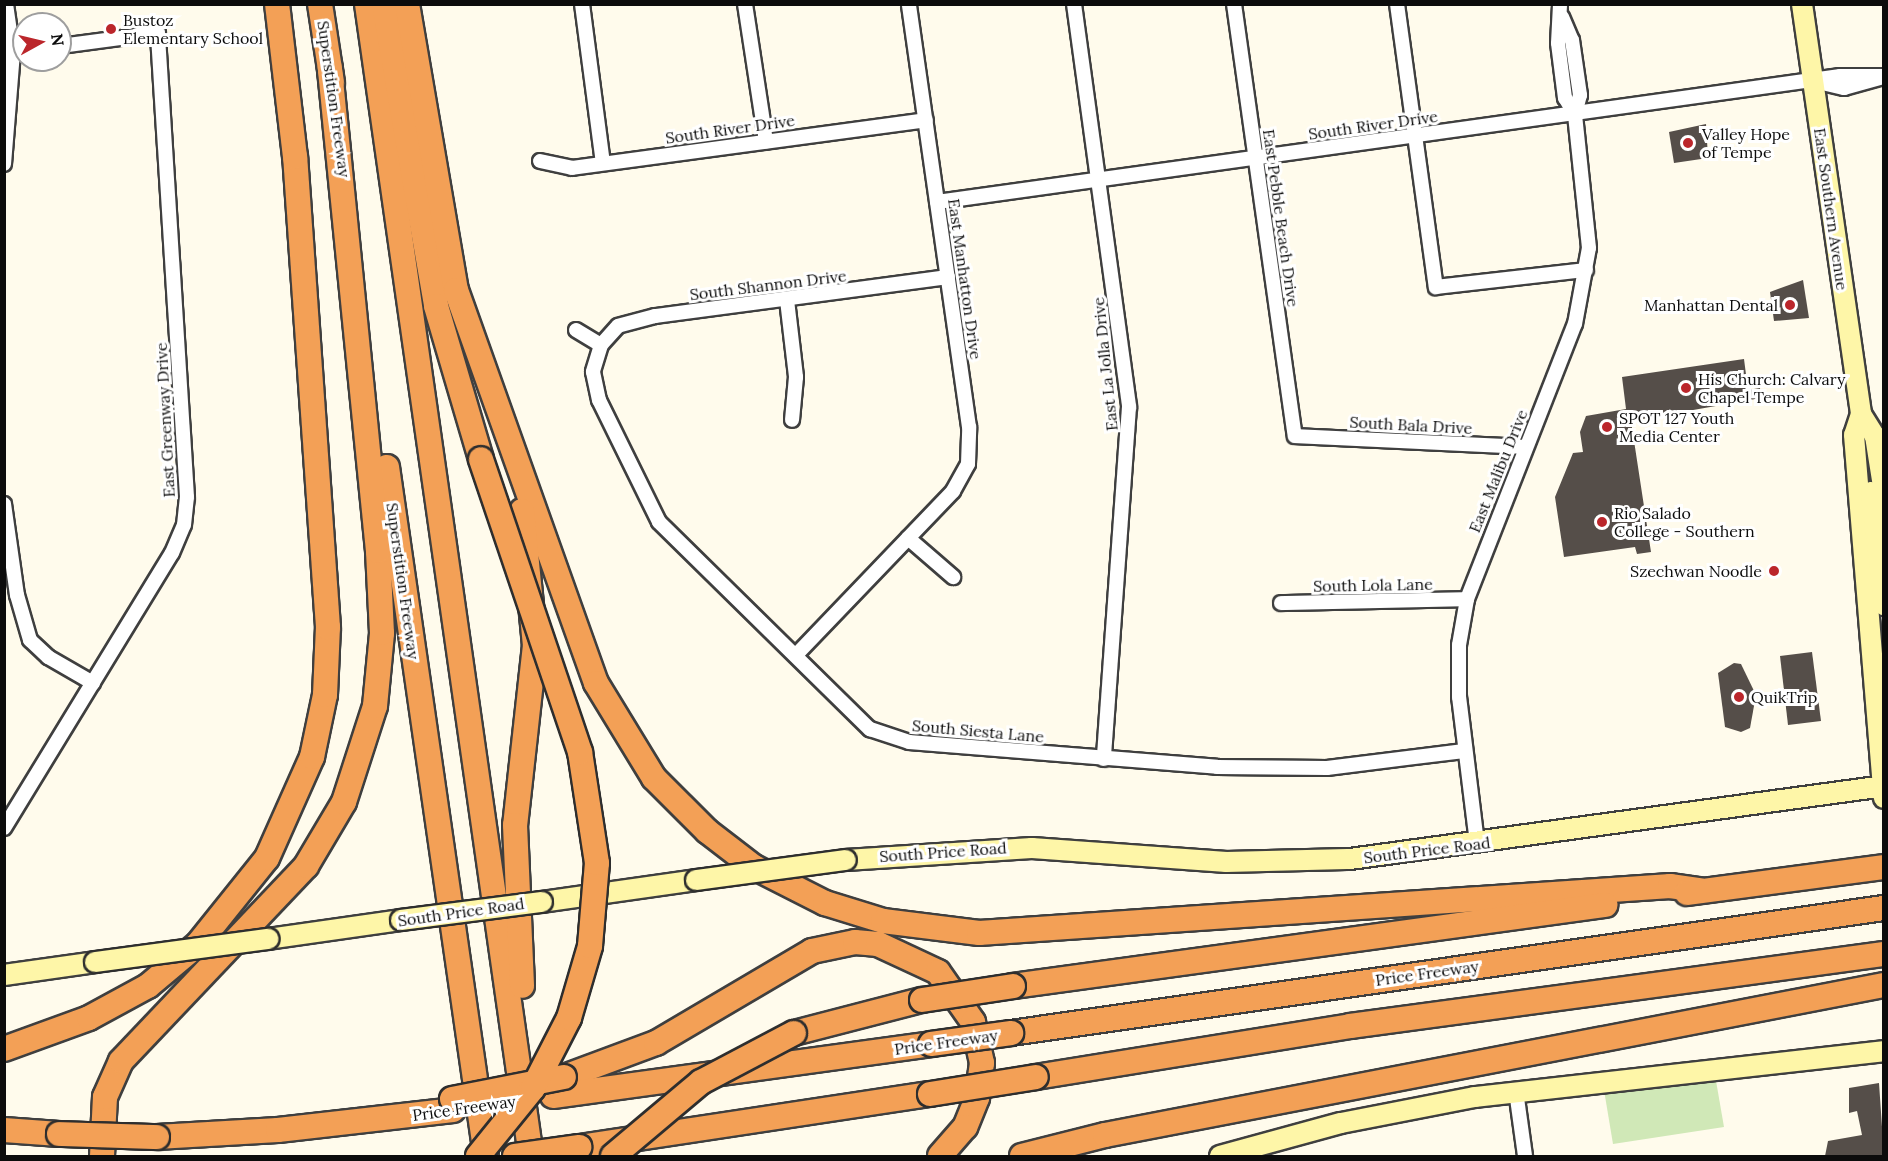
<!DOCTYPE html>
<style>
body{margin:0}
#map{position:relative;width:1888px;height:1161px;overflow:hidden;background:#fffbec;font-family:Lora,serif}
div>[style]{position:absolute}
.green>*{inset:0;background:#d0e8b7}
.building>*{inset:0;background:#554e49}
.roads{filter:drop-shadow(2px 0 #3f3f3f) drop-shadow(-2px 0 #3f3f3f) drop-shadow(0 2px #3f3f3f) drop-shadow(0 -2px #3f3f3f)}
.minor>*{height:14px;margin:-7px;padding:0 7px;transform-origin:7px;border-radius:7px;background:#fff}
.secondary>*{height:20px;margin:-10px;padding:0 10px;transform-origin:10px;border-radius:10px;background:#fef6a8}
.motorway>*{height:24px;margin:-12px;padding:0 12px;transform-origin:12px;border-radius:12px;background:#f3a056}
.bridges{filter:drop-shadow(2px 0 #2e2e2e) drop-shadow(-2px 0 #2e2e2e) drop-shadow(0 2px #2e2e2e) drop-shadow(0 -2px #2e2e2e)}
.secondary-bridge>*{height:20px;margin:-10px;padding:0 10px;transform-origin:10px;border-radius:10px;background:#fef6a8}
.motorway-bridge>*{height:24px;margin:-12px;padding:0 12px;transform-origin:12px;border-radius:12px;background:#f3a056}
.dots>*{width:16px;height:16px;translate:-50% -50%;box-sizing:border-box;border:3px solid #fff;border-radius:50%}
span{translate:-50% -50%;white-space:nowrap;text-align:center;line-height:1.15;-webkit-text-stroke:6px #fff;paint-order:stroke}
.poi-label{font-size:16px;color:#0c0c0c}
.left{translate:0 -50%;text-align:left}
.right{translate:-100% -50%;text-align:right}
.street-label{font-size:16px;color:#0c0c0c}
.frame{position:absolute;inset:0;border:6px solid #0c0c0c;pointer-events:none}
.north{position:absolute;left:12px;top:12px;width:60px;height:60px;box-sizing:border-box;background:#fff;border:2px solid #9e9e9e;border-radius:50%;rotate:82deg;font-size:16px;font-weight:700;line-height:24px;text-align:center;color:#0c0c0c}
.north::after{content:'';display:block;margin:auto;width:21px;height:27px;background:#bb262b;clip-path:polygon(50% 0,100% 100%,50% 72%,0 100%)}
</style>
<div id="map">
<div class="green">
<i style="clip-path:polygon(1715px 1075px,1724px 1127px,1613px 1144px,1604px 1090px)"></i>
</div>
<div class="building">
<i style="clip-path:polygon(1706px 124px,1708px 158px,1674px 163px,1669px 132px)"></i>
<i style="clip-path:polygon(1803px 280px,1809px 318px,1774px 321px,1770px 292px)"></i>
<i style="clip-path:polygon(1744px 359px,1748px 390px,1760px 388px,1761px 398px,1631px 421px,1651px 552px,1637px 554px,1635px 547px,1564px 557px,1555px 497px,1573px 453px,1583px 452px,1580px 432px,1586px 416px,1626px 409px,1622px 377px)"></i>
<i style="clip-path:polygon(1812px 652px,1821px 721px,1788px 725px,1780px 656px)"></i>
<i style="clip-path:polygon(1734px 663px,1741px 664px,1756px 695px,1750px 728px,1741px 732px,1725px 727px,1718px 673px)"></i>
<i style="clip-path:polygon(1879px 1083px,1884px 1156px,1825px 1156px,1828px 1141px,1862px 1135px,1857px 1111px,1849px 1113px,1849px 1088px)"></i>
</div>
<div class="roads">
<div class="minor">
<i style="left:582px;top:4px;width:160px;rotate:82.5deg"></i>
<i style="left:745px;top:4px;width:139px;rotate:81.3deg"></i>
<i style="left:1074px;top:4px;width:407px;rotate:82.2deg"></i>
<i style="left:1129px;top:407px;width:353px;rotate:94.1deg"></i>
<i style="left:1234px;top:4px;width:436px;rotate:82deg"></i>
<i style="left:1295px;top:436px;width:230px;rotate:2.7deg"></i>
<i style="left:1397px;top:4px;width:286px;rotate:82.2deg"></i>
<i style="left:1436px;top:287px;width:151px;rotate:-6.5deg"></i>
<i style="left:1562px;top:17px;width:25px;rotate:67deg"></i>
<i style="left:1572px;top:40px;width:56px;rotate:81.7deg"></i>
<i style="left:1580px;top:95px;width:20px;rotate:105deg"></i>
<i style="left:1818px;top:82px;width:27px;rotate:13deg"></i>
<i style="left:1844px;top:88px;width:41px;rotate:-15.4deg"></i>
<i style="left:540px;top:161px;width:33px;rotate:12deg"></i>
<i style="left:572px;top:168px;width:357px;rotate:-7.7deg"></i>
<i style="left:4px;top:164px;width:112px;rotate:-85.4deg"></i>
<i style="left:13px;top:52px;width:49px;rotate:-98.3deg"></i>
<i style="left:937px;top:202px;width:912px;rotate:-7.94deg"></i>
<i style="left:1840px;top:76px;width:44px"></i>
<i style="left:948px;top:277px;width:296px;rotate:172.4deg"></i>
<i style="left:655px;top:316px;width:38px;rotate:165deg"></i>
<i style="left:618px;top:326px;width:25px;rotate:132deg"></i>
<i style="left:601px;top:345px;width:28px;rotate:107deg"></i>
<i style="left:593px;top:372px;width:29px;rotate:78deg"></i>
<i style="left:599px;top:400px;width:136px;rotate:63.8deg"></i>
<i style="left:659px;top:522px;width:296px;rotate:44.5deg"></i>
<i style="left:870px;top:729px;width:41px;rotate:18.4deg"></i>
<i style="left:909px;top:742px;width:309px;rotate:4.6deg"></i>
<i style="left:1217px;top:767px;width:110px;rotate:0.5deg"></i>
<i style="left:1327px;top:768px;width:138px;rotate:-7.1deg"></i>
<i style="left:787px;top:300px;width:78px;rotate:83.3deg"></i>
<i style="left:796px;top:377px;width:43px;rotate:95.3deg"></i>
<i style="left:576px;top:330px;width:29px;rotate:31deg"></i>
<i style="left:4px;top:504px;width:92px;rotate:81.9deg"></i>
<i style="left:17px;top:595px;width:47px;rotate:73.9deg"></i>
<i style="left:30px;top:640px;width:25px;rotate:43deg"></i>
<i style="left:48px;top:657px;width:52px;rotate:30deg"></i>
<i style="left:908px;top:538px;width:60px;rotate:40.9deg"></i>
<i style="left:1281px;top:603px;width:186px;rotate:-1.2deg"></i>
<i style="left:796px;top:655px;width:227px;rotate:-46.2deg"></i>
<i style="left:953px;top:491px;width:31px;rotate:-61deg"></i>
<i style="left:968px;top:464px;width:37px;rotate:-88deg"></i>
<i style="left:969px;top:427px;width:427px;rotate:-98.1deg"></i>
<i style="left:4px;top:828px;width:322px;rotate:-58.6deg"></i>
<i style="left:172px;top:553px;width:30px;rotate:-67deg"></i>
<i style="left:184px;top:525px;width:28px;rotate:-84deg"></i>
<i style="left:187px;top:497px;width:465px;rotate:-93.6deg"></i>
<i style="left:158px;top:33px;width:99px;rotate:172.4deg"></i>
<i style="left:1477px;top:843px;width:147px;rotate:-97deg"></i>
<i style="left:1459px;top:697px;width:52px;rotate:-90deg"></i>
<i style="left:1459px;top:645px;width:47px;rotate:-80.1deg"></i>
<i style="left:1467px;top:599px;width:295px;rotate:-68.6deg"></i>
<i style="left:1575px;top:324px;width:77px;rotate:-79.6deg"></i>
<i style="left:1589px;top:248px;width:135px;rotate:-96deg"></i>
<i style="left:1575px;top:114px;width:19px;rotate:-122deg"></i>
<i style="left:1565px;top:98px;width:55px;rotate:-97.3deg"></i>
<i style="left:1558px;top:43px;width:39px;rotate:-87deg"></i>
<i style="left:1516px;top:1091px;width:66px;rotate:82.1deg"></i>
</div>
<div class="secondary">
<i style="left:1802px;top:4px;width:414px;rotate:81.8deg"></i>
<i style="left:1861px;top:414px;width:26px;rotate:58deg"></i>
<i style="left:1875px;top:436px;width:58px;rotate:81deg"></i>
<i style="left:1861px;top:414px;width:22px;rotate:108deg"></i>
<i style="left:1854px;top:435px;width:364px;rotate:85.3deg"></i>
<i style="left:1871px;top:492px;width:114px;rotate:83.4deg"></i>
<i style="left:846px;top:860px;width:186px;rotate:-3.7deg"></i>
<i style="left:1032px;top:848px;width:195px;rotate:4.1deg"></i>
<i style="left:1226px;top:862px;width:124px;rotate:-1.4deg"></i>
<i style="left:1350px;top:859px;width:539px;rotate:-7.78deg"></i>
<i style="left:542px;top:902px;width:156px;rotate:-8.1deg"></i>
<i style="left:268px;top:939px;width:134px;rotate:-8.1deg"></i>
<i style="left:4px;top:975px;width:92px;rotate:-8.1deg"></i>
<i style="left:1220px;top:1156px;width:125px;rotate:-15.3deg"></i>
<i style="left:1341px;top:1123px;width:136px;rotate:-11deg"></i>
<i style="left:1475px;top:1097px;width:412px;rotate:-6.4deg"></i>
</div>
<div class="motorway">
<i style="left:320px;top:4px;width:79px;rotate:81.3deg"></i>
<i style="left:367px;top:4px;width:1164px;rotate:81.9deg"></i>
<i style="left:384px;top:4px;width:306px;rotate:80.2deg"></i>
<i style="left:436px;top:306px;width:159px;rotate:73.6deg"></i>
<i style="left:407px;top:4px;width:290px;rotate:80.3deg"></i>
<i style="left:456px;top:290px;width:417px;rotate:70.4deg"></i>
<i style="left:596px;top:683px;width:111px;rotate:58.6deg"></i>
<i style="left:654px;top:778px;width:75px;rotate:45deg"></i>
<i style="left:707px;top:831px;width:59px;rotate:37.5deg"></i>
<i style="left:754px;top:867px;width:80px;rotate:26.9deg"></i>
<i style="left:825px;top:903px;width:61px;rotate:17.2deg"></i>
<i style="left:883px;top:921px;width:97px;rotate:7.1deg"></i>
<i style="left:979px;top:933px;width:693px;rotate:-3.89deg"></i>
<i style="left:1670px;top:886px;width:30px;rotate:8deg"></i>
<i style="left:387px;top:467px;width:696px;rotate:81.82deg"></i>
<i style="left:522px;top:511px;width:135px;rotate:84.5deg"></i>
<i style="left:535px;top:645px;width:181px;rotate:96.3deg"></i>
<i style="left:515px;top:825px;width:161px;rotate:87.5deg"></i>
<i style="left:1687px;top:893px;width:199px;rotate:-7.5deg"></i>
<i style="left:1013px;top:986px;width:598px;rotate:-7.79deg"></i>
<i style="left:794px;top:1033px;width:132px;rotate:-14.5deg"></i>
<i style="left:1011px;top:1033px;width:882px;rotate:-8.15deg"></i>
<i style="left:4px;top:1049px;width:90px;rotate:-20deg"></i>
<i style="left:89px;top:1018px;width:67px;rotate:-28.5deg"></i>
<i style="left:148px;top:986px;width:65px;rotate:-40deg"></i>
<i style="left:198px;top:944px;width:110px;rotate:-51.3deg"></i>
<i style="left:267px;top:858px;width:111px;rotate:-66deg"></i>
<i style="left:312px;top:757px;width:63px;rotate:-78.2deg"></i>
<i style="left:325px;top:695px;width:68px;rotate:-87.5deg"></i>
<i style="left:328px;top:627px;width:471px;rotate:-94deg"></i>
<i style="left:295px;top:157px;width:154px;rotate:-96.7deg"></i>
<i style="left:564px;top:1077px;width:98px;rotate:-20.3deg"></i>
<i style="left:656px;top:1043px;width:181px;rotate:-30.5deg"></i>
<i style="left:812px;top:951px;width:44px;rotate:-11.8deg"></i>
<i style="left:855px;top:942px;width:23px;rotate:5deg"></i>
<i style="left:878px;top:944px;width:66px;rotate:25deg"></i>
<i style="left:938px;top:972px;width:61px;rotate:55deg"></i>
<i style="left:973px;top:1022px;width:42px;rotate:77.6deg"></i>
<i style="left:982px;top:1063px;width:35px;rotate:98deg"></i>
<i style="left:977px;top:1098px;width:31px;rotate:112deg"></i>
<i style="left:965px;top:1127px;width:38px;rotate:131deg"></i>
<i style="left:1036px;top:1077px;width:318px;rotate:-9.2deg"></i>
<i style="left:1350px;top:1026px;width:539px;rotate:-7.68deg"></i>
<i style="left:553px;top:1096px;width:382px;rotate:-7.8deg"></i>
<i style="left:4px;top:1130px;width:55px;rotate:4.2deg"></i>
<i style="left:157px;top:1137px;width:121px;rotate:-3.3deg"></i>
<i style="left:278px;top:1130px;width:176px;rotate:-6.5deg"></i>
<i style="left:579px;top:1147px;width:355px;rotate:-8.6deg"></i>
<i style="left:102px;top:1156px;width:59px;rotate:-87.1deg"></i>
<i style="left:105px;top:1097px;width:39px;rotate:-66deg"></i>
<i style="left:121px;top:1061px;width:269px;rotate:-46.5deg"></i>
<i style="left:306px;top:866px;width:74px;rotate:-59.3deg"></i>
<i style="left:344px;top:802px;width:101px;rotate:-72.1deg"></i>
<i style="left:375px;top:706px;width:73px;rotate:-84.5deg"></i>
<i style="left:382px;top:633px;width:82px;rotate:-92.8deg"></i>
<i style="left:378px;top:551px;width:485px;rotate:-95.7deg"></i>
<i style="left:1022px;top:1156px;width:86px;rotate:-14.2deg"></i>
<i style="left:1105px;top:1135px;width:793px;rotate:-10.9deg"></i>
</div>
</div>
<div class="bridges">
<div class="secondary-bridge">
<i style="left:696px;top:880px;width:151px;rotate:-7.6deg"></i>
<i style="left:401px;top:920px;width:142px;rotate:-7.3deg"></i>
<i style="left:95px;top:962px;width:175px;rotate:-7.6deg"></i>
</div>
<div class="motorway-bridge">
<i style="left:922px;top:1000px;width:92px;rotate:-8.7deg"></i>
<i style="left:931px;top:1044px;width:81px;rotate:-7.8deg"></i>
<i style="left:930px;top:1094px;width:107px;rotate:-9.1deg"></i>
<i style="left:452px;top:1099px;width:114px;rotate:-11.1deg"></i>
<i style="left:59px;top:1134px;width:98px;rotate:1.8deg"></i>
<i style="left:478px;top:1156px;width:87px;rotate:-51deg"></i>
<i style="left:533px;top:1088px;width:79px;rotate:-62.8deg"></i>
<i style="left:569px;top:1018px;width:75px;rotate:-73.7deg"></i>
<i style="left:590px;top:946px;width:83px;rotate:-85.2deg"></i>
<i style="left:597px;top:863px;width:112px;rotate:-98.7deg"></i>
<i style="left:580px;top:752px;width:309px;rotate:-108.7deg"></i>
<i style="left:515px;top:1156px;width:65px;rotate:-8deg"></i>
<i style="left:613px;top:1156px;width:115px;rotate:-40.1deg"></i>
<i style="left:701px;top:1082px;width:105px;rotate:-27.8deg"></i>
</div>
</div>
<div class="dots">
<i style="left:111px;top:29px;background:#bb262b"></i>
<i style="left:1688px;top:143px;background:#bb262b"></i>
<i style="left:1790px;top:305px;background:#bb262b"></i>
<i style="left:1686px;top:388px;background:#bb262b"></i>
<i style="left:1607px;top:427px;background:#bb262b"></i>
<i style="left:1602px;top:522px;background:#bb262b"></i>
<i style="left:1774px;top:571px;background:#bb262b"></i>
<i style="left:1739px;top:697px;background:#bb262b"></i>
</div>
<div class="poi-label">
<span class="left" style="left:123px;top:29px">Bustoz<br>Elementary School</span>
<span class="left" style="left:1702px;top:143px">Valley Hope<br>of Tempe</span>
<span class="right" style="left:1778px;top:305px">Manhattan Dental</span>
<span class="left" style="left:1698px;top:388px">His Church: Calvary<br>Chapel Tempe</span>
<span class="left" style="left:1619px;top:427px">SPOT 127 Youth<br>Media Center</span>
<span class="left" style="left:1614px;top:522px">Rio Salado<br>College - Southern</span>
<span class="right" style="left:1762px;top:571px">Szechwan Noodle</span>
<span class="left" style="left:1751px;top:697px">QuikTrip</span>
</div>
<div class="street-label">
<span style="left:334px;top:99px;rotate:82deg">Superstition Freeway</span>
<span style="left:1373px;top:125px;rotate:-8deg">South River Drive</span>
<span style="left:730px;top:129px;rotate:-8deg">South River Drive</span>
<span style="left:1831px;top:209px;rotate:82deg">East Southern Avenue</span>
<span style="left:1281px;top:218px;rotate:82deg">East Pebble Beach Drive</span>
<span style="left:965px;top:279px;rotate:82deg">East Manhatton Drive</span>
<span style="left:768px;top:285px;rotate:-7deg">South Shannon Drive</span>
<span style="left:1105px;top:364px;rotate:-96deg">East La Jolla Drive</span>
<span style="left:165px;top:420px;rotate:-93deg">East Greenway Drive</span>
<span style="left:1411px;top:425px;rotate:3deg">South Bala Drive</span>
<span style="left:1498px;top:471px;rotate:-68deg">East Malibu Drive</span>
<span style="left:403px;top:581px;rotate:82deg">Superstition Freeway</span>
<span style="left:1373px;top:585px;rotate:-1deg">South Lola Lane</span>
<span style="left:978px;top:731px;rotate:5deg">South Siesta Lane</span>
<span style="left:1427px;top:850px;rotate:-7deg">South Price Road</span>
<span style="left:943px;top:852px;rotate:-4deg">South Price Road</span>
<span style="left:461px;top:912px;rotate:-8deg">South Price Road</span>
<span style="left:1427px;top:973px;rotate:-8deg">Price Freeway</span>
<span style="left:946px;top:1042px;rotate:-8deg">Price Freeway</span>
<span style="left:464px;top:1108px;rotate:-8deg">Price Freeway</span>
</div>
<div class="frame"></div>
<div class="north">N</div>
</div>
